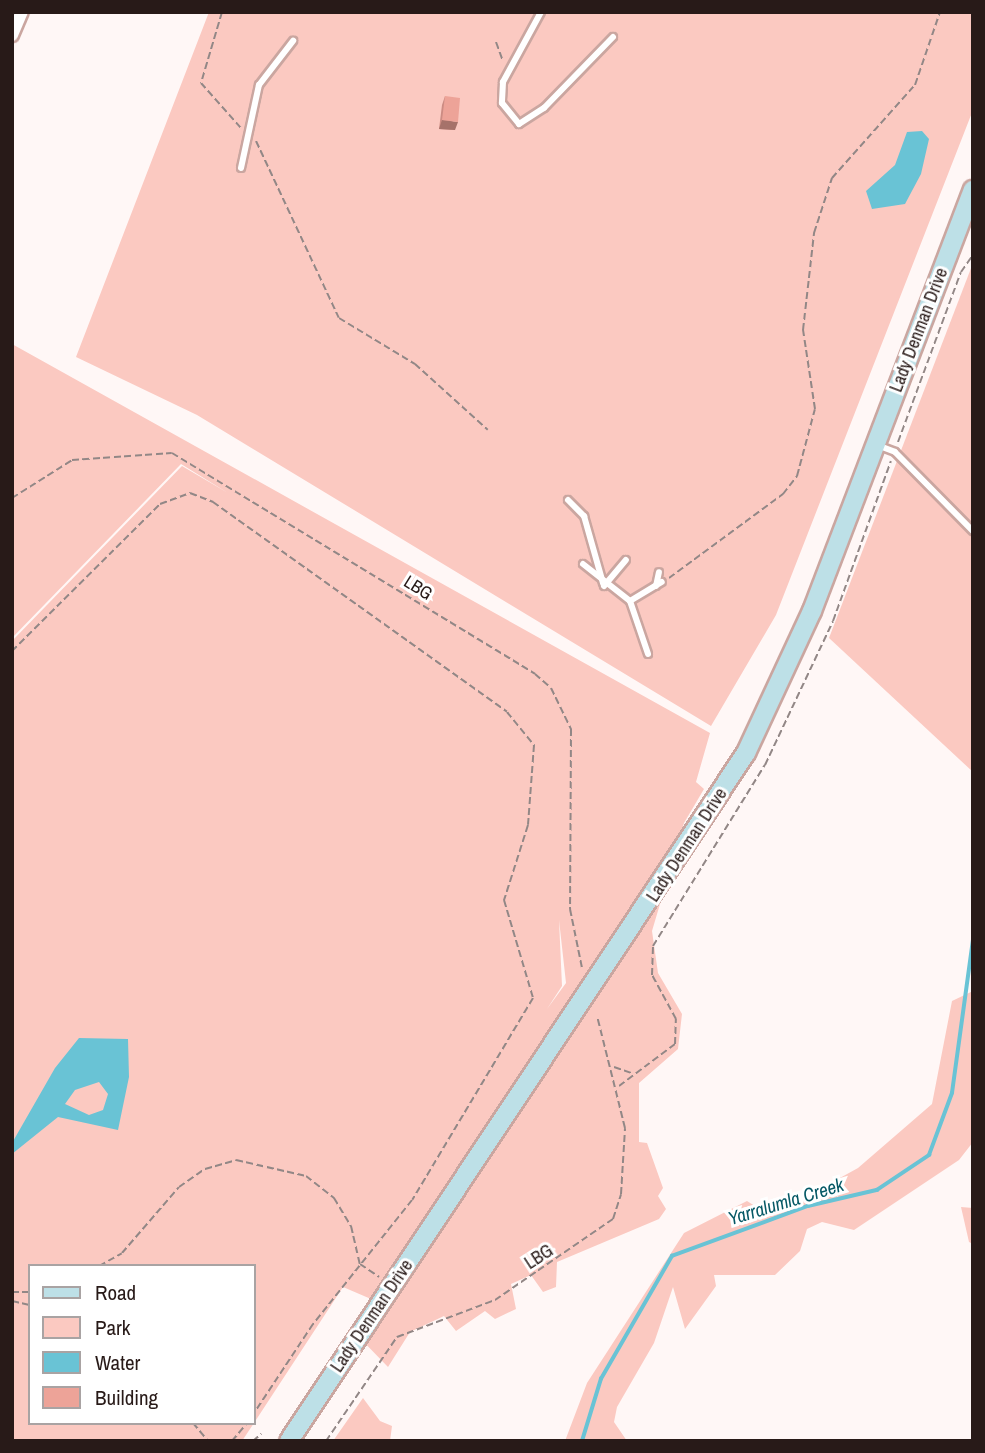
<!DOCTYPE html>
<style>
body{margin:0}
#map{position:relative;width:985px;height:1453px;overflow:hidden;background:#fff7f6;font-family:"Archivo Narrow",sans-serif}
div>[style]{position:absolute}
.green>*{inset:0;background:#fbc9c1}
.water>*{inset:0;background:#69c3d5}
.stream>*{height:3.5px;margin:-1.75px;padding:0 1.75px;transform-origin:1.75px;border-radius:1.75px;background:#69c3d5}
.path>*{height:2px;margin-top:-1px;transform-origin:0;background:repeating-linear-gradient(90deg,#928786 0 7px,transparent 0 10.5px)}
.roads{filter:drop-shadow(2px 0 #caa6a0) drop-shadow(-2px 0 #caa6a0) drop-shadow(0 2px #caa6a0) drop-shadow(0 -2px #caa6a0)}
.lane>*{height:6px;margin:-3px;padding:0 3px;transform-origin:3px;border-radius:3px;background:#fff}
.street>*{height:12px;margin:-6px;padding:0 6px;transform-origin:6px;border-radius:6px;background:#fff}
.secondary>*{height:18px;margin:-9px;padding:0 9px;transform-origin:9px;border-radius:9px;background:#bde0e7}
.wall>*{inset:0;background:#cc8c83}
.shaded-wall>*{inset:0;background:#a6726a}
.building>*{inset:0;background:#eda398}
span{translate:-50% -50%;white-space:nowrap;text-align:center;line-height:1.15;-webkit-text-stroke:6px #fff;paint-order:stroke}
.street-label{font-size:18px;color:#281a18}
.water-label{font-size:19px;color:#055865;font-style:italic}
.frame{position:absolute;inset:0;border:14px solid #281a18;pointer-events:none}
.legend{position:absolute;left:28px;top:1264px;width:228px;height:161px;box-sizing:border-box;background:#fff;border:2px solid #a9a3a3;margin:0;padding:9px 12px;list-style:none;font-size:21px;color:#281a18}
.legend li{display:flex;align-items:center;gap:14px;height:35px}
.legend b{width:35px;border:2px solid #a9a3a3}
</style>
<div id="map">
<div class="green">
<i style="clip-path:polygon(209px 12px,973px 12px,973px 110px,776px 615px,711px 726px,197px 415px,76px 357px)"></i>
<i style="clip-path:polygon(973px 263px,973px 772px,829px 638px)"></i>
<i style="clip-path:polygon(evenodd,12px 344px,710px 733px,696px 782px,704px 789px,684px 823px,652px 931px,658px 973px,682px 1014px,678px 1049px,639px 1083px,639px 1142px,647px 1143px,663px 1188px,658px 1196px,666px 1209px,659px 1219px,557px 1262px,556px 1287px,543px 1292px,531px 1275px,511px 1284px,516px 1309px,495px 1319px,485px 1311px,456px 1331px,444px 1316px,410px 1332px,388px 1367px,356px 1334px,381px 1294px,376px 1291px,371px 1299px,343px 1287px,254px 1423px,254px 1266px,30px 1266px,30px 1423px,254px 1423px,242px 1441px,12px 1441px,12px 641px,182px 466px,228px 493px,181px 464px,12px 638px,12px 344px,559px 920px,566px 983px,547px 1009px,562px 986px,559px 920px)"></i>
<i style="clip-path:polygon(973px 991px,973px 1142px,959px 1160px,854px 1230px,822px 1222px,807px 1229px,800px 1251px,775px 1275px,714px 1275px,716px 1286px,685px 1329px,673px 1287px,654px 1343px,617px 1407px,614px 1422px,627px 1441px,565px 1441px,587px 1383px,684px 1233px,747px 1201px,771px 1216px,858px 1168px,932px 1104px,952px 1001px)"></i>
<i style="clip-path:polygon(961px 1207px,973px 1208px,973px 1244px,969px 1242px)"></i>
<i style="clip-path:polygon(363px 1398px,380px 1421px,392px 1426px,390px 1441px,333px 1441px)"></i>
</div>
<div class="water">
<i style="clip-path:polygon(907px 132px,922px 131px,929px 139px,921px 174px,905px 204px,872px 209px,866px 191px,895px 165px)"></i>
<i style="clip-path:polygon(evenodd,79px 1038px,128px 1039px,129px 1077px,118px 1130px,58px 1117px,12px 1154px,12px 1143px,55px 1068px,79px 1038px,99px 1082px,108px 1094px,103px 1110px,89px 1115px,65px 1104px,75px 1090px,99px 1082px)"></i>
</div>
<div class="stream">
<i style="left:582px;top:1441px;width:65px;rotate:-73deg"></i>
<i style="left:601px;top:1379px;width:142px;rotate:-60deg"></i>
<i style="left:672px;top:1256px;width:145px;rotate:-20.2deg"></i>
<i style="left:808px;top:1206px;width:71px;rotate:-13.1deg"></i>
<i style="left:877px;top:1190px;width:63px;rotate:-33.9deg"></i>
<i style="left:929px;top:1155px;width:66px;rotate:-69.6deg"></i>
<i style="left:952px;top:1093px;width:155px;rotate:-82.2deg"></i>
</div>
<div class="path">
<i style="left:222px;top:12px;width:74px;rotate:106.5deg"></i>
<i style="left:201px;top:83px;width:60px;rotate:48.4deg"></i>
<i style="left:496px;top:42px;width:20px;rotate:70deg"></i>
<i style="left:256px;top:141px;width:195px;rotate:64.9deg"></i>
<i style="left:339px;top:318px;width:89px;rotate:31.2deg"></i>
<i style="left:415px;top:364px;width:98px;rotate:42.1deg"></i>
<i style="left:898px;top:442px;width:181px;rotate:-69.7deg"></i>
<i style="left:961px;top:272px;width:21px;rotate:-55deg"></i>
<i style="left:12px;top:498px;width:71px;rotate:-32.3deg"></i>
<i style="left:72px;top:460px;width:100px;rotate:-4deg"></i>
<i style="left:172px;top:453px;width:425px;rotate:31.3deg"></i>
<i style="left:535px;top:674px;width:21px;rotate:41deg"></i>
<i style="left:551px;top:688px;width:46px;rotate:64deg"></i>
<i style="left:571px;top:729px;width:180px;rotate:90.3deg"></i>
<i style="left:570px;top:909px;width:60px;rotate:78.5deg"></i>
<i style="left:669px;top:578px;width:142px;rotate:-36.4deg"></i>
<i style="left:783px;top:494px;width:23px;rotate:-52deg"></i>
<i style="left:797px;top:476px;width:69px;rotate:-75deg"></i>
<i style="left:815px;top:409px;width:80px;rotate:-98.6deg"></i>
<i style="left:803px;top:330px;width:98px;rotate:-83.5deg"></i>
<i style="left:814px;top:233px;width:58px;rotate:-71.9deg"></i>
<i style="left:832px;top:178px;width:125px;rotate:-48.3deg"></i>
<i style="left:915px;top:85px;width:77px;rotate:-71.1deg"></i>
<i style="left:12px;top:651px;width:209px;rotate:-44.8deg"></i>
<i style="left:160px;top:504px;width:32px;rotate:-20deg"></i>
<i style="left:190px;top:493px;width:25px;rotate:21deg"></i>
<i style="left:213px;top:502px;width:361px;rotate:35.5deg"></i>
<i style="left:507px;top:712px;width:43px;rotate:50.7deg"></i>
<i style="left:534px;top:745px;width:80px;rotate:94.3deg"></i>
<i style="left:528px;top:825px;width:79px;rotate:107.7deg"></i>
<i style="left:504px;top:900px;width:102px;rotate:73.5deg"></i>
<i style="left:533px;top:998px;width:235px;rotate:120.9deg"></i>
<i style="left:412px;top:1200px;width:159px;rotate:128.6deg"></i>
<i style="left:313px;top:1324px;width:107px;rotate:123.5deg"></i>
<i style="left:614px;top:1067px;width:18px;rotate:19deg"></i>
<i style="left:619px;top:1086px;width:70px;rotate:-36.9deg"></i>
<i style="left:675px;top:1044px;width:25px;rotate:-88deg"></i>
<i style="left:676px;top:1019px;width:50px;rotate:-118.6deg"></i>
<i style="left:652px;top:975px;width:29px;rotate:-88deg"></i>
<i style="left:653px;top:946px;width:213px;rotate:-58.3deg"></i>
<i style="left:765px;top:765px;width:159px;rotate:-64.7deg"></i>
<i style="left:833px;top:621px;width:170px;rotate:-70.1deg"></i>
<i style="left:99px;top:1266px;width:26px;rotate:-29deg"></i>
<i style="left:122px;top:1253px;width:87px;rotate:-49.2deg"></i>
<i style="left:179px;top:1187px;width:32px;rotate:-35deg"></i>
<i style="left:205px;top:1169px;width:32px;rotate:-16deg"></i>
<i style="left:236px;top:1160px;width:72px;rotate:12.9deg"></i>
<i style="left:306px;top:1176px;width:36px;rotate:38deg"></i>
<i style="left:334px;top:1198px;width:33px;rotate:59deg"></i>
<i style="left:351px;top:1226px;width:39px;rotate:77deg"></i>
<i style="left:360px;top:1264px;width:23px;rotate:34deg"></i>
<i style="left:12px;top:1292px;width:18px"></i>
<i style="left:12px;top:1301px;width:18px;rotate:13deg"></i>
<i style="left:193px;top:1423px;width:23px;rotate:50deg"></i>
<i style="left:232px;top:1441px;width:23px;rotate:-50deg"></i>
<i style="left:253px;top:1441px;width:11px;rotate:-41deg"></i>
<i style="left:326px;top:1441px;width:126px;rotate:-55.7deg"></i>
<i style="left:397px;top:1337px;width:105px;rotate:-20.7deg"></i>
<i style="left:495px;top:1300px;width:143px;rotate:-34.5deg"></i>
<i style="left:613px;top:1219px;width:26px;rotate:-72deg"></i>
<i style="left:621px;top:1194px;width:66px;rotate:-86.5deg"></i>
<i style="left:625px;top:1128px;width:115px;rotate:-104deg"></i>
</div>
<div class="roads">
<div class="lane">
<i style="left:541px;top:12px;width:80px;rotate:118.5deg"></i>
<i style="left:503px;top:82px;width:21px;rotate:93deg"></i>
<i style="left:502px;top:103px;width:27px;rotate:51deg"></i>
<i style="left:519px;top:124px;width:30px;rotate:-33deg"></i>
<i style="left:544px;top:108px;width:99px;rotate:-45.8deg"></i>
<i style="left:241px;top:168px;width:85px;rotate:-77.8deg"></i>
<i style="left:259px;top:85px;width:56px;rotate:-52.3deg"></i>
<i style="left:877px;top:445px;width:19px;rotate:21deg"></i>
<i style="left:895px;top:452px;width:111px;rotate:45.4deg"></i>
<i style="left:568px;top:500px;width:23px;rotate:45deg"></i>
<i style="left:584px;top:516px;width:70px;rotate:74.2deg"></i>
<i style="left:583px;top:564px;width:60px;rotate:38.2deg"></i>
<i style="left:630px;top:601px;width:56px;rotate:71.2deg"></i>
<i style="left:604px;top:586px;width:34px;rotate:-50deg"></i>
<i style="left:656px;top:586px;width:14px;rotate:-78deg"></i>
<i style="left:630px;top:601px;width:37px;rotate:-31deg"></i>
</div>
<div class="street">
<i style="left:12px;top:35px;width:25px;rotate:-67deg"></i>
</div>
<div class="secondary">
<i style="left:289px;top:1441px;width:826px;rotate:-56.41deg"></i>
<i style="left:746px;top:753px;width:157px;rotate:-65.1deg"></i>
<i style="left:812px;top:611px;width:451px;rotate:-69.1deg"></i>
</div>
</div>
<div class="wall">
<i style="clip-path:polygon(445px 96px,455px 130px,439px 129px,442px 105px)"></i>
</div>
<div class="shaded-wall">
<i style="clip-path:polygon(442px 120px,458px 122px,455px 130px,439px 129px)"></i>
</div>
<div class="building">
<i style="clip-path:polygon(445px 96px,460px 98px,458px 122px,442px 120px)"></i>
</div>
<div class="street-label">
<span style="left:919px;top:330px;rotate:-69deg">Lady Denman Drive</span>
<span style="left:418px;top:588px;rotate:32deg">LBG</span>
<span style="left:687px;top:845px;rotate:-57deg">Lady Denman Drive</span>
<span style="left:539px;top:1257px;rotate:-33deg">LBG</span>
<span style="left:372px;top:1316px;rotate:-56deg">Lady Denman Drive</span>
</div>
<div class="water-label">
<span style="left:786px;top:1202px;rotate:-17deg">Yarralumla Creek</span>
</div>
<div class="frame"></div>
<ul class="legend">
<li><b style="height:9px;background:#bde0e7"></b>Road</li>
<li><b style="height:19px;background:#fbc9c1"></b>Park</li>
<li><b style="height:19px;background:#69c3d5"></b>Water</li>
<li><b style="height:19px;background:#eda398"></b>Building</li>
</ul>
</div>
